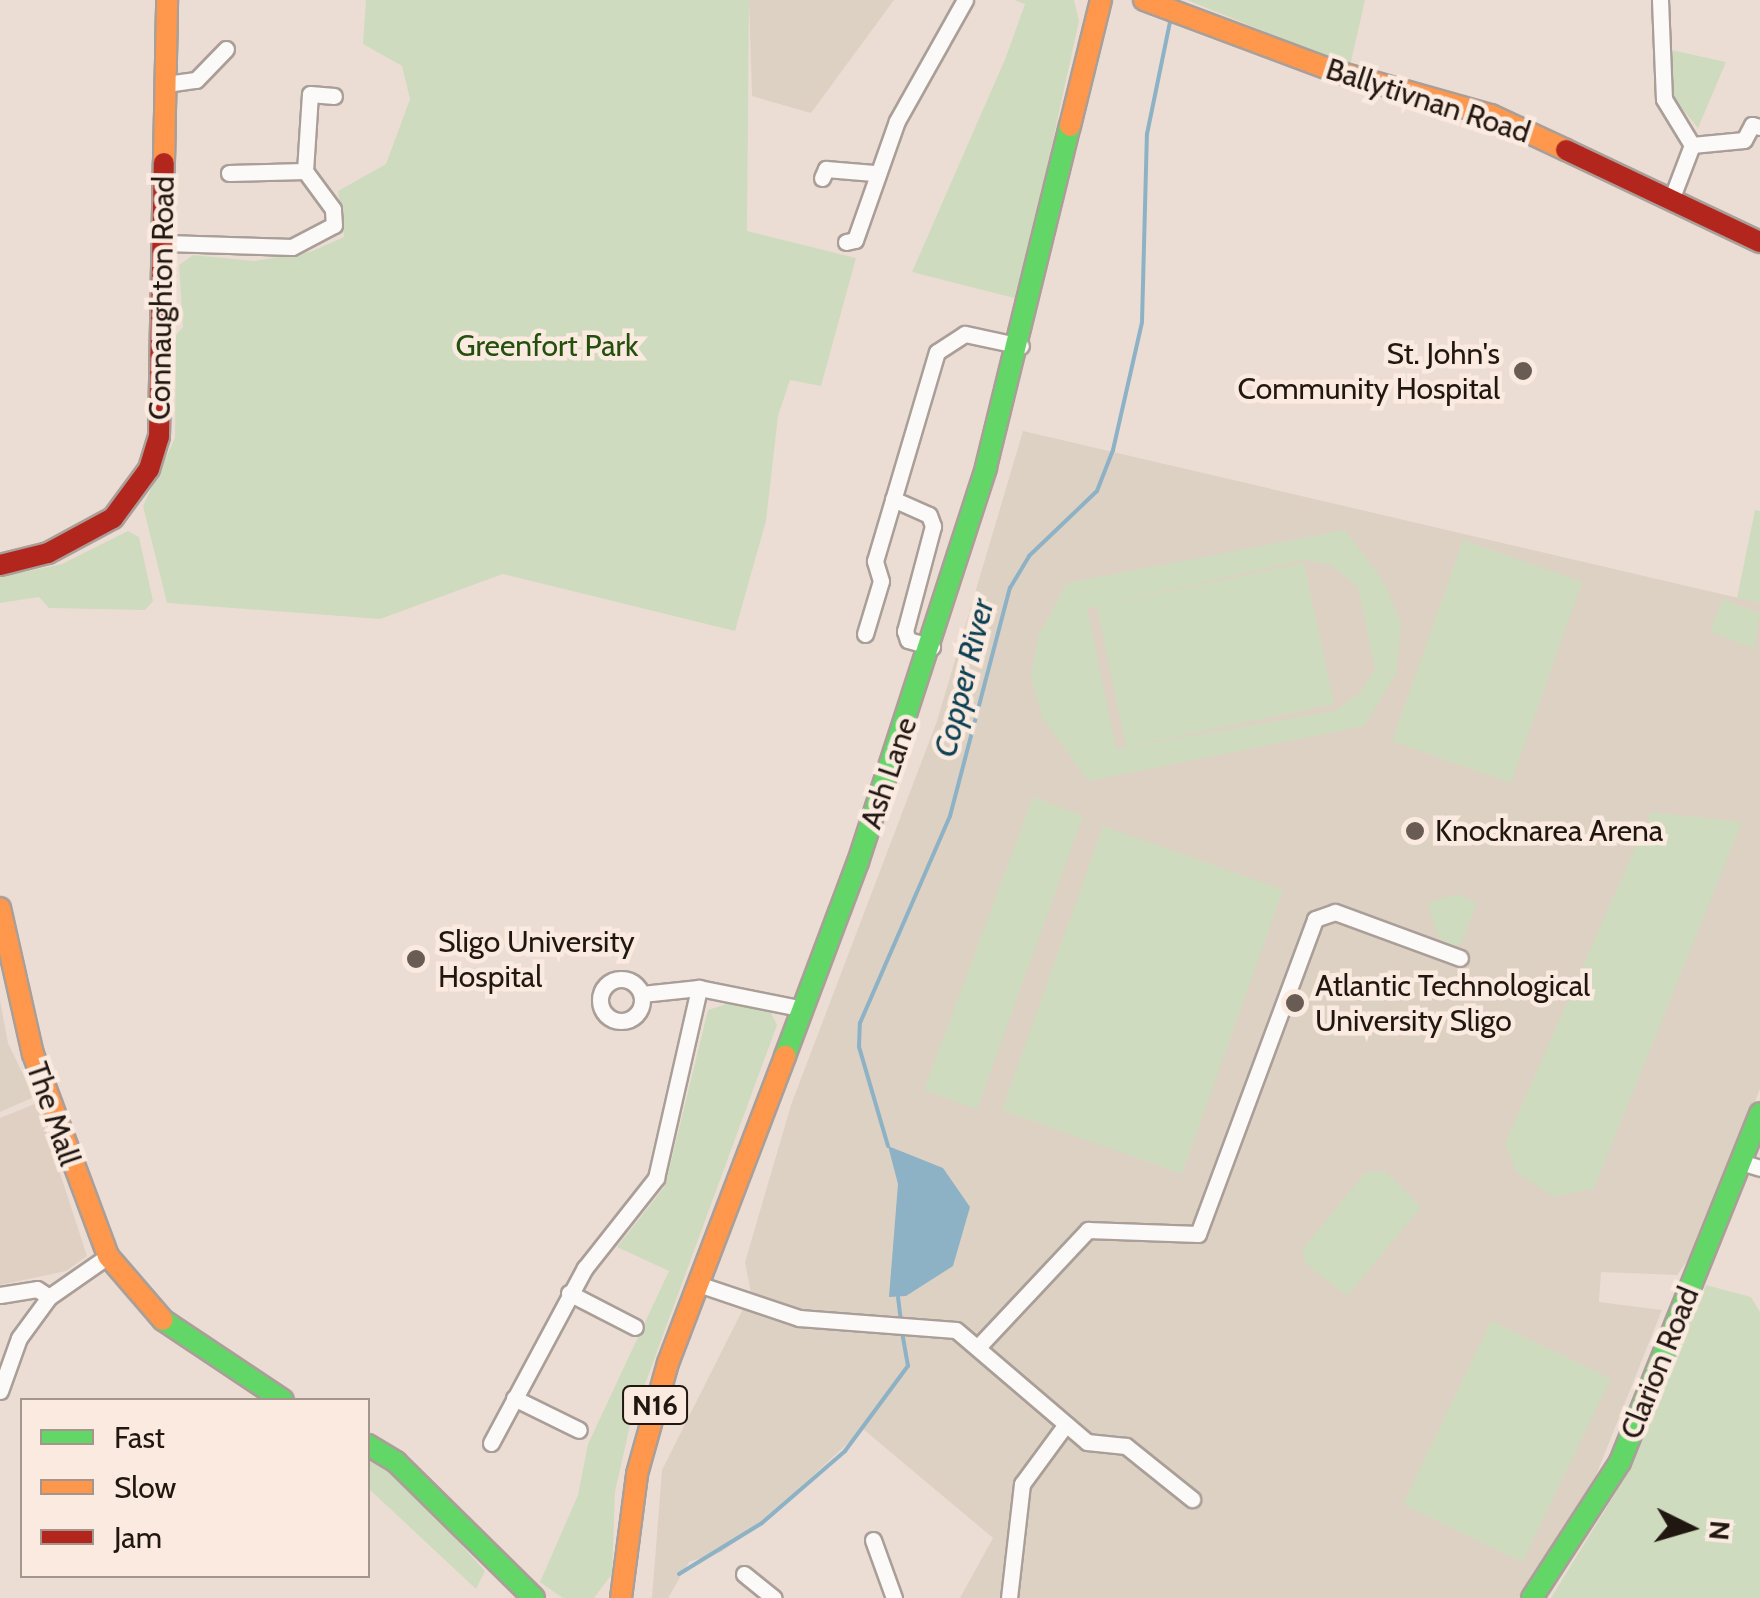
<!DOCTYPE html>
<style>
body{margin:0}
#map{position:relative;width:1760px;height:1598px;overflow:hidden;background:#ecddd4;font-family:Cabin,sans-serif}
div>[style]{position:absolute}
.commercial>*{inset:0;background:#dfd0c3}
.education>*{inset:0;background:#ddd1c3}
.green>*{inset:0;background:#cfdbbe}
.water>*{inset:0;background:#8db2c5}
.stream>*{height:4px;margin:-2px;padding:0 2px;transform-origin:2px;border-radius:2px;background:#8db2c5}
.roads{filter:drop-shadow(2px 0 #aa9f98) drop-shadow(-2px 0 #aa9f98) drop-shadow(0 2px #aa9f98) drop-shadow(0 -2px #aa9f98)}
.street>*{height:15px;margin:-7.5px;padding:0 7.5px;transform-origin:7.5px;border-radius:7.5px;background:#fcfaf9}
.street>.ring{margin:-7.5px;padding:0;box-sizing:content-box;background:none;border:15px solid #fcfaf9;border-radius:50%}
.fast>*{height:20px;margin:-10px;padding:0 10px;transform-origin:10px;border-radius:10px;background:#63d668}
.slow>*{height:20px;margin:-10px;padding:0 10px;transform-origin:10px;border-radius:10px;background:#ff974d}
.jam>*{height:20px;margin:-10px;padding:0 10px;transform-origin:10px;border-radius:10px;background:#b3261e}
.dots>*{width:28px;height:28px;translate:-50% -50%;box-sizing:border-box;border:5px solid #fbeadf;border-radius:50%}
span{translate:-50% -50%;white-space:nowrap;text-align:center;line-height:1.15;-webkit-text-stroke:9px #fbeadf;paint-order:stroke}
.shield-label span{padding:2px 8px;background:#fbeadf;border:2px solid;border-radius:8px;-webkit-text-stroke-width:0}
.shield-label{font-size:28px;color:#211711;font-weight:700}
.street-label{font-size:30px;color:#211711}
.park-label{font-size:30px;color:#23500d}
.poi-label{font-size:30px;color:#211711}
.right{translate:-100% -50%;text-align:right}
.left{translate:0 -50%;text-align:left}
.water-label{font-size:32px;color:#0c4055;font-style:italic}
.legend{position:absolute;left:20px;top:1398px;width:350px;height:180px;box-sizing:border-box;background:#fbeadf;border:2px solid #a4968d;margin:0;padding:12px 18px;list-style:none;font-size:30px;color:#211711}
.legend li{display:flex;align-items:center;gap:20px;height:50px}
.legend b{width:50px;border:2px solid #a4968d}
.north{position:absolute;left:1640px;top:1478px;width:100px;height:100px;-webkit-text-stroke:8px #fbeadf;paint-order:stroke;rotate:95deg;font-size:28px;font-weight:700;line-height:40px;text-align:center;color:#211711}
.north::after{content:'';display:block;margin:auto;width:35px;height:45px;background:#211711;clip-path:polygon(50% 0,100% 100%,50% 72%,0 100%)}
</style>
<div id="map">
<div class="commercial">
<i style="clip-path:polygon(37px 1103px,87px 1256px,66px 1271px,0 1285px,0 1118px)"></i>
</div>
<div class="education">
<i style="clip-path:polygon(749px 0,894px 0,811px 113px,752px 96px)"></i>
<i style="clip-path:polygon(1023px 431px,1760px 603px,1760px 1089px,1698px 1246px,1677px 1275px,1601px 1272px,1599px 1302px,1662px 1310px,1589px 1493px,1518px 1598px,960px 1598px,993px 1538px,863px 1429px,762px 1523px,721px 1552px,689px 1562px,668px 1598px,652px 1598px,662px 1470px,751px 1293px,745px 1262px,791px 1105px,937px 721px)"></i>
<i style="clip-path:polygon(0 1000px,8px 1043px,34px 1097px,0 1112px)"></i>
</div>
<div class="green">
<i style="clip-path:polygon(366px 0,749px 0,747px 231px,856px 258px,821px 386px,790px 380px,778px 416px,766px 521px,735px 631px,503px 574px,380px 619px,167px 603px,143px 506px,175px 438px,176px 335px,183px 327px,179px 265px,193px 255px,254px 261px,310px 252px,344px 237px,338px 191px,386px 164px,410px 99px,402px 66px,363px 44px)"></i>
<i style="clip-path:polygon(1014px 0,1074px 0,1079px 21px,1018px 299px,912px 272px,1006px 57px,1025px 4px)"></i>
<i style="clip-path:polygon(1187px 0,1365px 0,1350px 66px)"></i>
<i style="clip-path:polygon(1667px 49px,1726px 62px,1698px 128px,1670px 94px)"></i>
<i style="clip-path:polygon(1755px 510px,1760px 511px,1760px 603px,1737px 598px)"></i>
<i style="clip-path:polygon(evenodd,1345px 530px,1384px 582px,1401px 623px,1396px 674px,1364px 726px,1088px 781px,1042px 717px,1031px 678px,1038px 636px,1067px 583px,1345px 530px,1304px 560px,1329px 564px,1358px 587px,1375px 669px,1360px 693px,1334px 711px,1116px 749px,1087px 608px,1304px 560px)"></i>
<i style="clip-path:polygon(128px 531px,139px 537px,153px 601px,145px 610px,49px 608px,39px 597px,0 603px,0 577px,62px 564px)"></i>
<i style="clip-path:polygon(1463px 540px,1582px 582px,1511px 783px,1392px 741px)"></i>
<i style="clip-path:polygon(1304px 563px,1334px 704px,1126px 747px,1097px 606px)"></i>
<i style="clip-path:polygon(1723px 599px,1760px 614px,1754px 649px,1710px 631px)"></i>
<i style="clip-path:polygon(1033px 797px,1083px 816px,977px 1109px,924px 1090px)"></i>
<i style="clip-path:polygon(1651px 812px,1742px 822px,1594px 1188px,1554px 1197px,1516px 1172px,1505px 1143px)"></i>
<i style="clip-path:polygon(1103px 826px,1283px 890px,1182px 1174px,1002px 1110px)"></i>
<i style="clip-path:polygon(1457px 894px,1477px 903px,1461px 944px,1453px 946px,1439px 938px,1427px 903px)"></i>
<i style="clip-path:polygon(730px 1003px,771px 1013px,777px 1025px,630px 1425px,615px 1492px,612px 1574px,594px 1598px,563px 1598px,540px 1582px,578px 1495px,588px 1444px,669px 1271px,617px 1247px,665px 1186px,708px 1010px)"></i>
<i style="clip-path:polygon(1385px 1171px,1421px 1207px,1347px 1296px,1306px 1264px,1302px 1250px,1366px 1172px)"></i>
<i style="clip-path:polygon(1706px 1285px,1751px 1297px,1760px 1312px,1760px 1598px,1551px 1598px,1629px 1471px)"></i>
<i style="clip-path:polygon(1491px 1321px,1611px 1379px,1522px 1562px,1403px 1504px)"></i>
<i style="clip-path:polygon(368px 1456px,392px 1469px,485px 1571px,476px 1589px,368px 1488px)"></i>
</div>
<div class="water">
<i style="clip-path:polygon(888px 1146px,943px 1168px,970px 1207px,953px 1266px,906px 1296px,889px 1297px,898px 1184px)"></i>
</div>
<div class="stream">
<i style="left:888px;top:1146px;width:103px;rotate:-106.3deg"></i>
<i style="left:859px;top:1047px;width:24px;rotate:-88deg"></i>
<i style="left:860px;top:1023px;width:226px;rotate:-66.5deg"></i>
<i style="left:950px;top:816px;width:236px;rotate:-75.3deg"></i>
<i style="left:1010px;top:588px;width:37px;rotate:-59deg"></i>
<i style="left:1029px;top:556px;width:94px;rotate:-43.7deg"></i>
<i style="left:1097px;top:491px;width:44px;rotate:-68.7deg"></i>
<i style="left:1113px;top:450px;width:131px;rotate:-77.2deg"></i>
<i style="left:1142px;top:322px;width:188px;rotate:-88.5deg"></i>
<i style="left:1147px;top:134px;width:119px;rotate:-78.4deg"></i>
<i style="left:898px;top:1297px;width:25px;rotate:83deg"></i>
<i style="left:679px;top:1574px;width:97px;rotate:-31.6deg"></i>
<i style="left:762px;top:1523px;width:110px;rotate:-40.9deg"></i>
<i style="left:845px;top:1451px;width:106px;rotate:-53.5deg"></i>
<i style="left:908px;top:1366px;width:36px;rotate:-100deg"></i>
</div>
<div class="roads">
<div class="street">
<i style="left:1660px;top:0;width:99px;rotate:87.7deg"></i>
<i style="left:1664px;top:99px;width:54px;rotate:58.7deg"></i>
<i style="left:1692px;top:145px;width:59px;rotate:110.9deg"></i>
<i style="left:166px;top:84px;width:30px;rotate:-8deg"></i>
<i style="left:196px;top:80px;width:43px;rotate:-45.9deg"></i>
<i style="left:1692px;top:145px;width:52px;rotate:-5.5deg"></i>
<i style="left:1744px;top:140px;width:17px;rotate:-62deg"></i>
<i style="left:1752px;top:125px;width:8px;rotate:14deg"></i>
<i style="left:305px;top:171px;width:77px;rotate:-86.3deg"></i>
<i style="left:310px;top:94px;width:24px;rotate:5deg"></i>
<i style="left:822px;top:178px;width:10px;rotate:-66deg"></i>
<i style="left:826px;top:169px;width:48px;rotate:4.8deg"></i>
<i style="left:846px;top:242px;width:9px;rotate:-13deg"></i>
<i style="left:855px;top:240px;width:126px;rotate:-70.6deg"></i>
<i style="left:897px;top:121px;width:139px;rotate:-60.7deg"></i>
<i style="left:166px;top:243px;width:126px;rotate:1.8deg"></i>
<i style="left:292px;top:247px;width:47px;rotate:-27.6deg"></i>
<i style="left:334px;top:225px;width:16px;rotate:-94deg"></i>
<i style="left:333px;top:209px;width:47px;rotate:-126.4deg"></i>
<i style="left:305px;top:171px;width:76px;rotate:178.5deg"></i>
<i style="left:893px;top:499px;width:39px;rotate:24deg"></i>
<i style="left:929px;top:515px;width:12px;rotate:70deg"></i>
<i style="left:933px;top:526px;width:109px;rotate:104.9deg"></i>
<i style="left:905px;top:631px;width:9px;rotate:72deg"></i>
<i style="left:908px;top:640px;width:25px;rotate:16deg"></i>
<i style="left:865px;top:634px;width:55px;rotate:-73.2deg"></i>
<i style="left:881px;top:581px;width:21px;rotate:-107deg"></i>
<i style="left:875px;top:561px;width:218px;rotate:-73.5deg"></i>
<i style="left:937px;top:352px;width:33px;rotate:-33deg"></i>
<i style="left:965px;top:334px;width:57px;rotate:12.1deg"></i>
<i class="ring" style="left:600px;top:979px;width:27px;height:27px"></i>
<i style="left:642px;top:994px;width:57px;rotate:-6deg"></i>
<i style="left:699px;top:988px;width:102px;rotate:11.3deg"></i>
<i style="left:1744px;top:1163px;width:17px;rotate:17deg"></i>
<i style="left:698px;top:1284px;width:107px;rotate:18.6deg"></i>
<i style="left:799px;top:1318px;width:157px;rotate:4.4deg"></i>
<i style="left:956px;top:1330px;width:172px;rotate:40.5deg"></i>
<i style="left:1087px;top:1442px;width:39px;rotate:6deg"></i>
<i style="left:1126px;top:1446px;width:85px;rotate:38.8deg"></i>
<i style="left:569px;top:1293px;width:74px;rotate:27.3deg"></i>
<i style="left:0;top:1295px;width:37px;rotate:-9deg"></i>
<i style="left:37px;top:1289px;width:14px;rotate:34deg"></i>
<i style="left:49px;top:1297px;width:72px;rotate:-34.8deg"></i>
<i style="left:978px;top:1347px;width:161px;rotate:-46.8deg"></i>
<i style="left:1088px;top:1230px;width:110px;rotate:2.1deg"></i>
<i style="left:1198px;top:1234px;width:336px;rotate:-69.6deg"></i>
<i style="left:1315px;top:919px;width:21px;rotate:-19deg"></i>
<i style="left:1335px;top:912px;width:133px;rotate:20.2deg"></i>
<i style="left:0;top:1391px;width:56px;rotate:-70.3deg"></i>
<i style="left:19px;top:1338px;width:51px;rotate:-53.8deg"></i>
<i style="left:514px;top:1398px;width:72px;rotate:26.2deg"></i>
<i style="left:491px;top:1443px;width:199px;rotate:-61.8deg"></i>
<i style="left:585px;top:1268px;width:115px;rotate:-51.7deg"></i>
<i style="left:656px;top:1178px;width:195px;rotate:-77.2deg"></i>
<i style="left:873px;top:1540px;width:62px;rotate:70.1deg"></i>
<i style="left:744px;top:1574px;width:38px;rotate:39deg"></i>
<i style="left:1009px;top:1598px;width:115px;rotate:-83.5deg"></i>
<i style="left:1022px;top:1484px;width:74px;rotate:-53.7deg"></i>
</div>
<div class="fast">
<i style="left:785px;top:1056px;width:207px;rotate:-69.4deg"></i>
<i style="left:858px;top:862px;width:415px;rotate:-72deg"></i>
<i style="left:986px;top:467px;width:351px;rotate:-76.2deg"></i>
<i style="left:163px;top:1320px;width:144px;rotate:33.7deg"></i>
<i style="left:368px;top:1445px;width:33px;rotate:31deg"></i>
<i style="left:396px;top:1462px;width:194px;rotate:44.6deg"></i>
<i style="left:1532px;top:1598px;width:162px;rotate:-57.1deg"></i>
<i style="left:1620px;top:1462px;width:376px;rotate:-68.1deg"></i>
</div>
<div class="slow">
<i style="left:1144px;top:0;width:203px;rotate:20.5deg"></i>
<i style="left:1334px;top:71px;width:163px;rotate:15.7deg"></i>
<i style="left:1491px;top:115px;width:83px;rotate:25deg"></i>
<i style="left:1070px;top:126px;width:130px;rotate:-76.2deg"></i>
<i style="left:164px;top:163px;width:163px;rotate:-88.9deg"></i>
<i style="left:0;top:908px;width:150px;rotate:77.3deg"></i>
<i style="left:33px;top:1054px;width:215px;rotate:69.6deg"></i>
<i style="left:108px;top:1256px;width:84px;rotate:49.3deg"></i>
<i style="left:621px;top:1598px;width:125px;rotate:-82.6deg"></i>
<i style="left:637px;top:1474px;width:115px;rotate:-74.4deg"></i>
<i style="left:668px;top:1363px;width:329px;rotate:-69.1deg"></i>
</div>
<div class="jam">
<i style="left:1566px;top:150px;width:215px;rotate:25.4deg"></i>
<i style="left:0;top:565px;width:49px;rotate:-14deg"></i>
<i style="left:48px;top:553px;width:74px;rotate:-28.3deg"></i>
<i style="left:113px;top:518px;width:61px;rotate:-53.7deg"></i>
<i style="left:149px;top:469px;width:34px;rotate:-73deg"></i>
<i style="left:159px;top:437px;width:274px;rotate:-89deg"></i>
</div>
</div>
<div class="dots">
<i style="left:1523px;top:371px;background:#685c55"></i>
<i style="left:1415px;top:831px;background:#685c55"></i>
<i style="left:416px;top:959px;background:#685c55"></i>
<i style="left:1295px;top:1003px;background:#685c55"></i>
</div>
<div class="shield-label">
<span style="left:655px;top:1405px">N16</span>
</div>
<div class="street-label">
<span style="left:1428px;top:101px;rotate:18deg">Ballytivnan Road</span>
<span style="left:162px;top:298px;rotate:-89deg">Connaughton Road</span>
<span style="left:889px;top:773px;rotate:-71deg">Ash Lane</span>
<span style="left:53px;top:1114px;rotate:71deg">The Mall</span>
<span style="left:1660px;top:1363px;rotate:-68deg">Clarion Road</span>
</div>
<div class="park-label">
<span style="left:547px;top:346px">Greenfort Park</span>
</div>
<div class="poi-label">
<span class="right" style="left:1500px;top:371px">St. John's<br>Community Hospital</span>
<span class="left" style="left:1435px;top:831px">Knocknarea Arena</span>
<span class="left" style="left:438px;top:959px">Sligo University<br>Hospital</span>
<span class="left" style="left:1315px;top:1003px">Atlantic Technological<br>University Sligo</span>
</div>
<div class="water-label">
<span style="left:964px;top:678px;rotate:-76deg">Copper River</span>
</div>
<ul class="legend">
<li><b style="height:12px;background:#63d668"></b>Fast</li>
<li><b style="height:12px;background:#ff974d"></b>Slow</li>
<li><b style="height:12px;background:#b3261e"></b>Jam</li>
</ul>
<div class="north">N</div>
</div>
